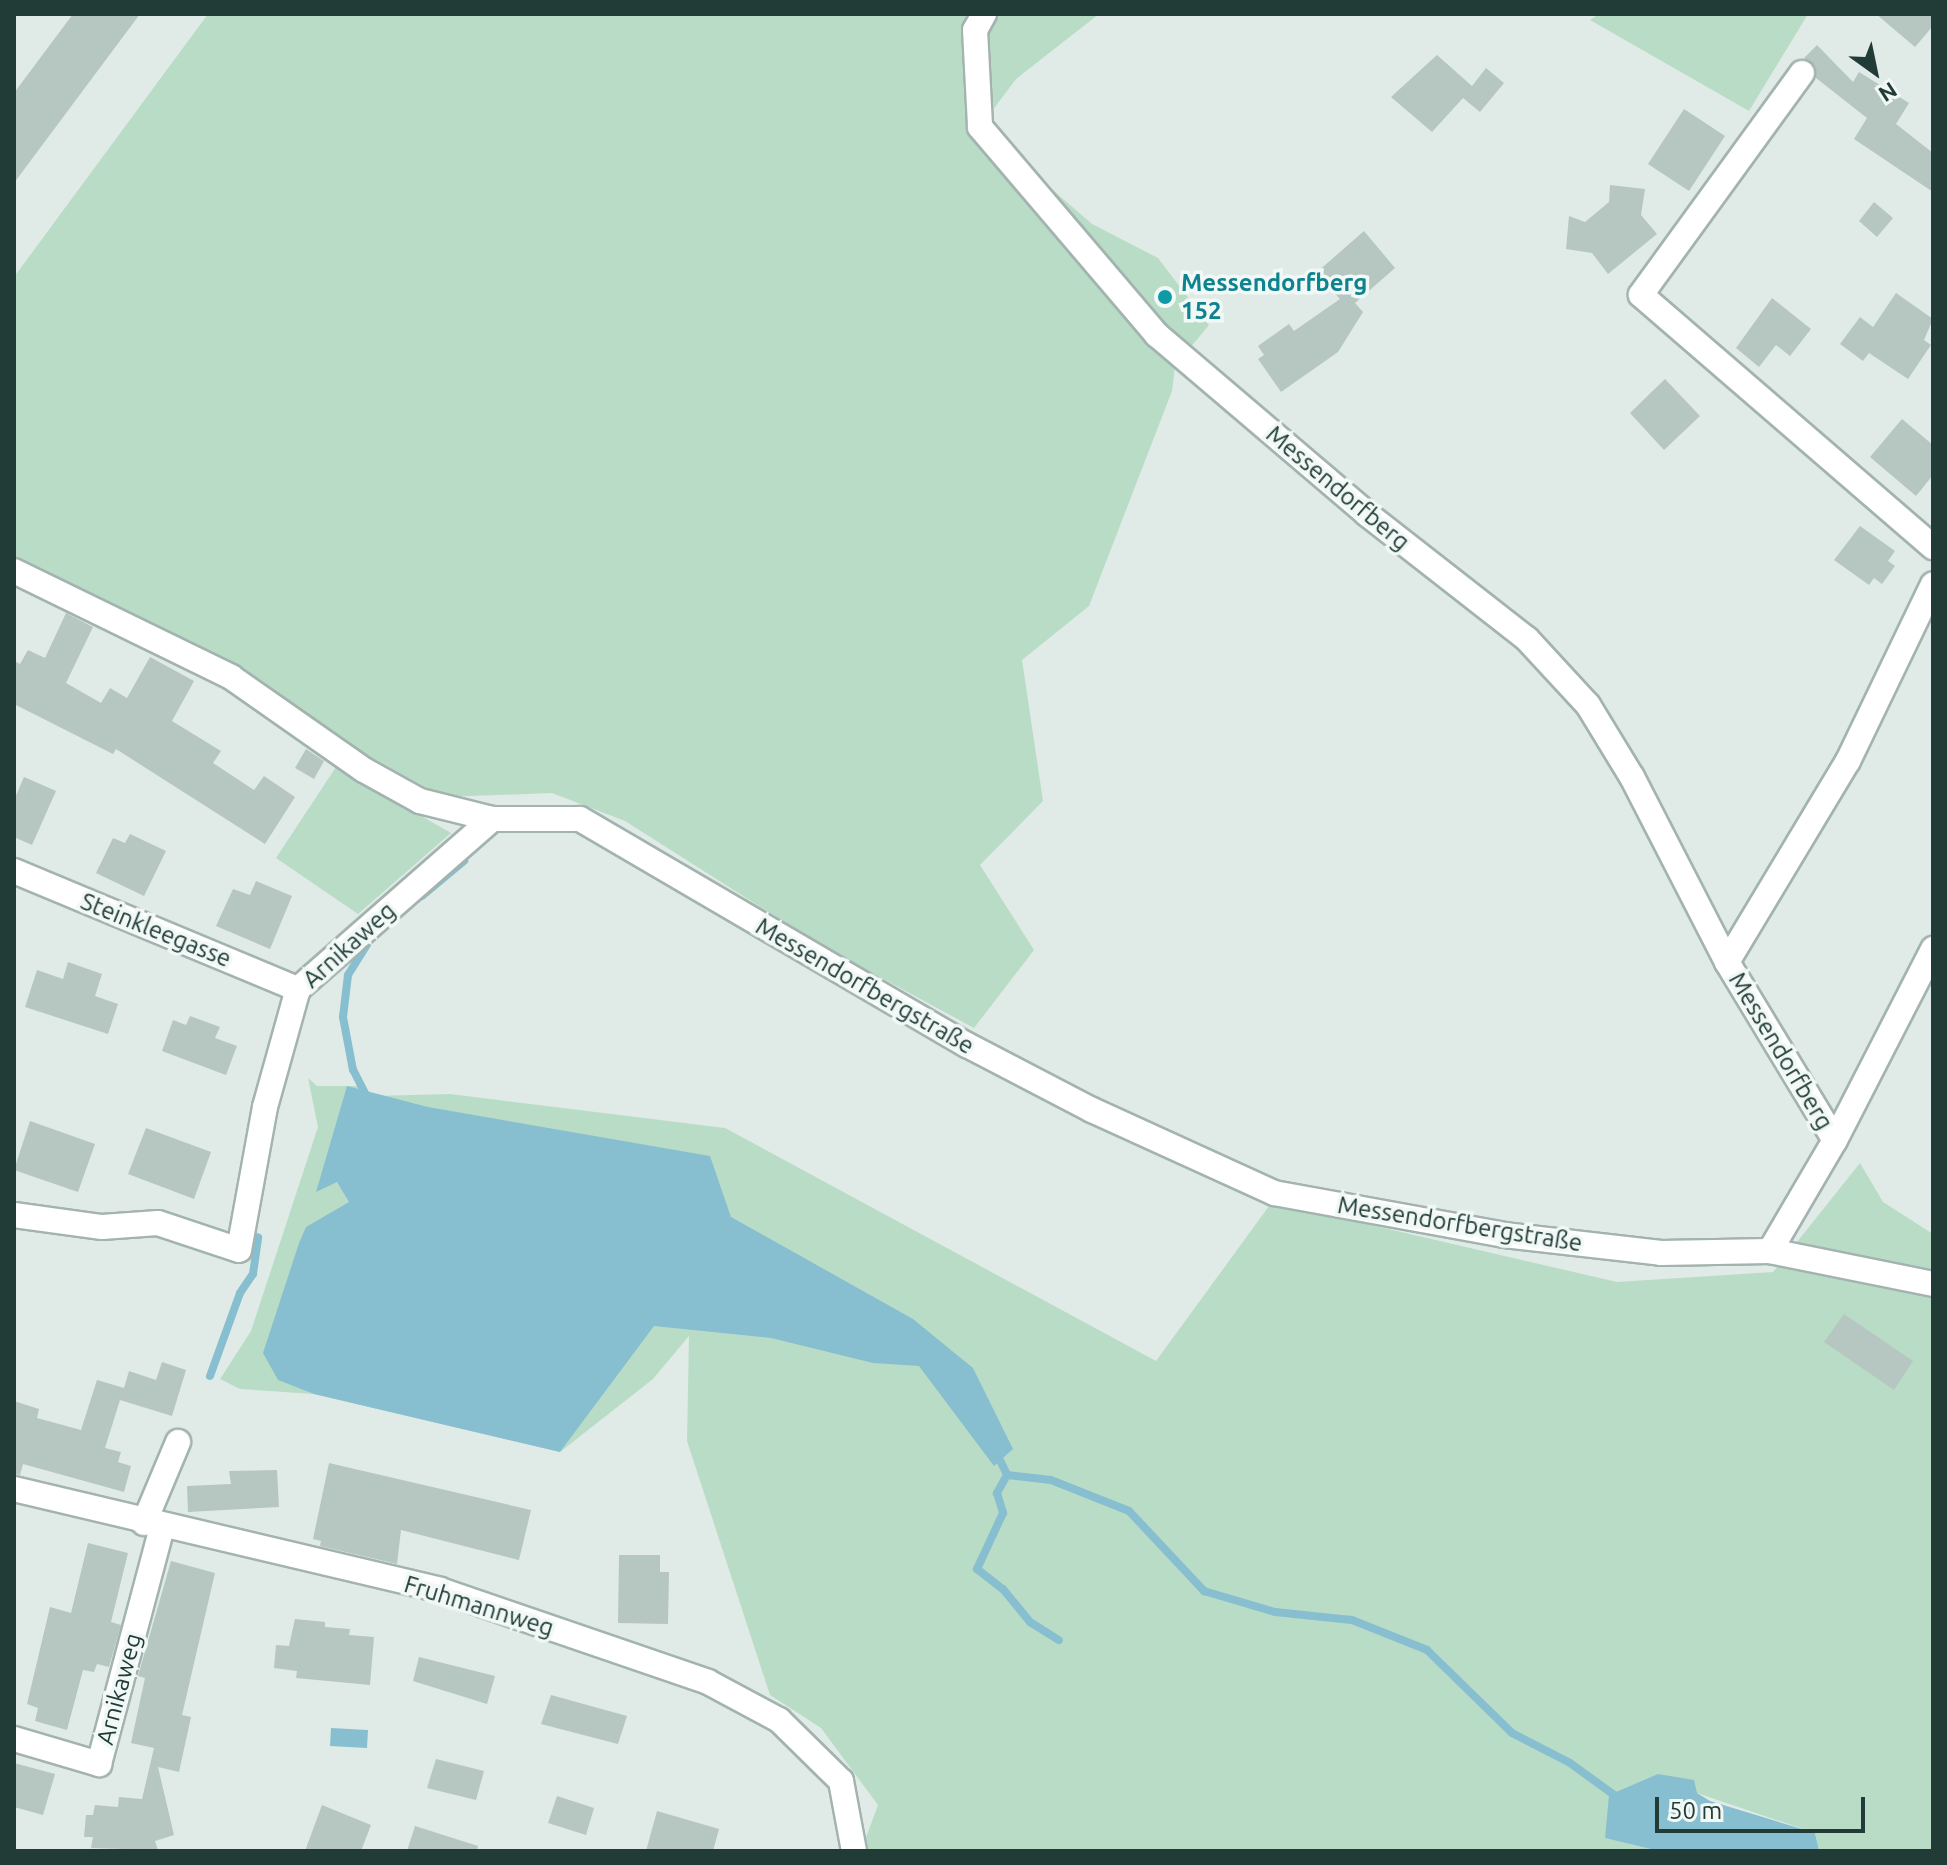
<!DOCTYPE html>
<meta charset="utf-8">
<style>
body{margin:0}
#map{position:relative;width:1947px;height:1865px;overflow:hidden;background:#e0ebe7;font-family:Ubuntu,sans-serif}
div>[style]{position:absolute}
.green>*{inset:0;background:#b9dcc6}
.water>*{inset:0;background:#88bfd0}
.stream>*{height:8px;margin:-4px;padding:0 4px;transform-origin:4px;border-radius:4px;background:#88bfd0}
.building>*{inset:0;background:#b6c6c1}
.roads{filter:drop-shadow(2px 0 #a3b3af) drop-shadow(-2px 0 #a3b3af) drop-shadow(0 2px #a3b3af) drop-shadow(0 -2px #a3b3af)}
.minor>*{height:24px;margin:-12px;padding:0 12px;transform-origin:12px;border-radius:12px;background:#fff}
.dots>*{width:22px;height:22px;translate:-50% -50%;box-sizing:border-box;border:4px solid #f1f8f5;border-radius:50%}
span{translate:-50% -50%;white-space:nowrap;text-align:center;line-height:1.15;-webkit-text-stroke:7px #f1f8f5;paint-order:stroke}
.culture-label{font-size:24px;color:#0d838f;font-weight:700}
.left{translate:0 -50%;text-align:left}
.street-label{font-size:24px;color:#213c37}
.frame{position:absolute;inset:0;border:16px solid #213c37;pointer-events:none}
.north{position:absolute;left:1835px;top:32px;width:80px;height:80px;-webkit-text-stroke:6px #f1f8f5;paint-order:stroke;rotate:147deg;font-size:22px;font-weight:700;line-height:32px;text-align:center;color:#213c37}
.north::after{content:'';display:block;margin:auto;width:28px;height:36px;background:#213c37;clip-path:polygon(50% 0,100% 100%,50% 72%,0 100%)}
.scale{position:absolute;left:1655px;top:1797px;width:210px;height:36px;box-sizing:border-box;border:4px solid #213c37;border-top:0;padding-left:10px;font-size:24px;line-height:28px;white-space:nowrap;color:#213c37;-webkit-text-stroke:6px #f1f8f5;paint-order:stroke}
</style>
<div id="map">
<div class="green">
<i style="clip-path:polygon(208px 14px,1099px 14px,1016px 79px,980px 127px,1092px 224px,1158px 258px,1209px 325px,1175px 366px,1172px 391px,1089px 606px,1022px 660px,1043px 801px,980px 865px,1034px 950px,974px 1028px,819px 944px,625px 821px,552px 793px,444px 797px,14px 562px,14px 277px)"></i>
<i style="clip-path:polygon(1599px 14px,1808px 14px,1749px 111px,1590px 20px)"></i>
<i style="clip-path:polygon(336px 767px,451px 833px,358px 914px,276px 858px)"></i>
<i style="clip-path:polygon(308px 1078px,317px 1086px,357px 1086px,375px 1096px,450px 1094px,725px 1128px,1156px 1361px,1272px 1202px,1617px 1282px,1773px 1272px,1860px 1163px,1883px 1202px,1933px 1234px,1933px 1851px,1819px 1851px,1815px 1833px,1697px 1793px,1606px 1838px,1659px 1851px,861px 1851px,878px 1805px,821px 1728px,770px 1695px,687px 1441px,689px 1336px,653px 1379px,560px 1452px,314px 1394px,240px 1389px,220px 1379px,251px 1331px,318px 1127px)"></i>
</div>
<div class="water">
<i style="clip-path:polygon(347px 1086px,428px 1107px,710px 1156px,731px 1217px,913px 1319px,973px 1368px,1013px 1449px,994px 1466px,919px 1366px,873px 1363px,771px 1338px,654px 1326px,560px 1452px,314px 1394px,278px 1380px,263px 1353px,299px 1243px,306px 1227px,349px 1202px,337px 1182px,316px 1192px)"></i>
<i style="clip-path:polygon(331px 1728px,368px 1730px,367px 1748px,330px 1746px)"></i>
<i style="clip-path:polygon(1658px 1774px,1694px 1780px,1697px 1793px,1710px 1801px,1815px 1833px,1819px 1851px,1659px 1851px,1605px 1838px,1609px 1795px)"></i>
</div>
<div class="stream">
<i style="left:422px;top:896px;width:55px;rotate:-39.8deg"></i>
<i style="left:367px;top:1097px;width:30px;rotate:-117deg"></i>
<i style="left:353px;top:1070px;width:54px;rotate:-100.7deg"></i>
<i style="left:343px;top:1017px;width:42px;rotate:-83.2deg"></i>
<i style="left:348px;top:975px;width:39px;rotate:-58deg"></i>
<i style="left:210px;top:1376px;width:88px;rotate:-70.1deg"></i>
<i style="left:240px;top:1293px;width:23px;rotate:-56deg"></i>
<i style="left:253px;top:1274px;width:37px;rotate:-82deg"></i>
<i style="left:996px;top:1452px;width:25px;rotate:64deg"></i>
<i style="left:1007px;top:1475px;width:44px;rotate:6.5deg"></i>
<i style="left:1051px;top:1480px;width:84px;rotate:21.7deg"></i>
<i style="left:1129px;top:1511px;width:110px;rotate:46.8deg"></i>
<i style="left:1204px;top:1591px;width:74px;rotate:16.5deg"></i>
<i style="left:1275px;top:1612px;width:77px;rotate:5.9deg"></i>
<i style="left:1352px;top:1620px;width:81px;rotate:21.8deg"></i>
<i style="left:1427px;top:1650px;width:119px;rotate:44.3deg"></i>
<i style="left:1512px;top:1733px;width:65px;rotate:27.3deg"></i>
<i style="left:1570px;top:1763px;width:58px;rotate:35.9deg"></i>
<i style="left:1007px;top:1475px;width:21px;rotate:119deg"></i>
<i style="left:997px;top:1493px;width:21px;rotate:73deg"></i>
<i style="left:1003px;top:1513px;width:62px;rotate:114.9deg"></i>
<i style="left:977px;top:1569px;width:33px;rotate:38deg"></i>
<i style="left:1003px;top:1589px;width:43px;rotate:50.7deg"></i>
<i style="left:1030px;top:1622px;width:34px;rotate:32deg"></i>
</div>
<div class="building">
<i style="clip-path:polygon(73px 14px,140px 14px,14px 183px,14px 93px)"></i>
<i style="clip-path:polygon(1876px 14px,1933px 14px,1933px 26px,1915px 47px)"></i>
<i style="clip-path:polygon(1817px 45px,1853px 82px,1859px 72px,1909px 103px,1896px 124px,1933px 153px,1933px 192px,1854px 139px,1867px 118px,1816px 78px,1815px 66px,1804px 58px)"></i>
<i style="clip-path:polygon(1437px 55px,1472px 86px,1486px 68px,1504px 83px,1480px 112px,1463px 98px,1432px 132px,1391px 97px)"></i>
<i style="clip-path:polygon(1684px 109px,1725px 136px,1689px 191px,1648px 164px)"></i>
<i style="clip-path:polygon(1610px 185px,1645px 189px,1641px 215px,1657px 234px,1608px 274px,1592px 253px,1566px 249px,1569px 216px,1585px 222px,1609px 202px)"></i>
<i style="clip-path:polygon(1874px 202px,1893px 218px,1877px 237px,1859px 221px)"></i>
<i style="clip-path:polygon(1364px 231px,1395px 268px,1355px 303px,1363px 312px,1338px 352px,1281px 392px,1258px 359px,1264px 355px,1258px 346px,1289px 324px,1294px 331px,1340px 299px,1316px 273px)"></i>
<i style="clip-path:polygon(1896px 293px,1933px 319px,1924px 340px,1931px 345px,1908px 379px,1869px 353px,1863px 361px,1840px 344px,1860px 317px,1873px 327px)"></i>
<i style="clip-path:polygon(1772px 298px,1811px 329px,1790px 356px,1776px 345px,1759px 367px,1736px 348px)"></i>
<i style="clip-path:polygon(1665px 379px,1700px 416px,1664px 450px,1630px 413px)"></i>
<i style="clip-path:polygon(1902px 419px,1933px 445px,1933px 475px,1916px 496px,1870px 457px)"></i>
<i style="clip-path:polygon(1860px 526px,1895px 551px,1888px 561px,1895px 566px,1882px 584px,1874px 578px,1869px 585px,1834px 560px)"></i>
<i style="clip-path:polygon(66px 613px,93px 627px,66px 683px,101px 703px,110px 688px,127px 698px,150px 657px,194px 681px,172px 721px,221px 751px,213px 763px,254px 790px,264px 776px,295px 797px,265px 844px,116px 749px,113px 754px,14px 704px,14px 661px,20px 664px,28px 650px,45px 658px)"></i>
<i style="clip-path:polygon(306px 749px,324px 761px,314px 779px,295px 768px)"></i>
<i style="clip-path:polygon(24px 777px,56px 791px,32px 845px,14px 837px,14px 800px)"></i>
<i style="clip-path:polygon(130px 834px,166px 851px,144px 896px,96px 873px,113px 838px,125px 843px)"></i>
<i style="clip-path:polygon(256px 881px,292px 896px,270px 949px,216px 926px,233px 889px,250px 895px)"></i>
<i style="clip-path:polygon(68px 962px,102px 974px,95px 996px,118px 1004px,108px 1034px,25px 1007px,37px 970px,63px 979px)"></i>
<i style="clip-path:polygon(190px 1016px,220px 1027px,215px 1038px,237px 1046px,226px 1075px,162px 1051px,173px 1020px,186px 1025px)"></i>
<i style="clip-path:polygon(30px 1121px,95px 1144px,78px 1192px,14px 1170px)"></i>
<i style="clip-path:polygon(146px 1128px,211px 1152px,194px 1199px,128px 1174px)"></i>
<i style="clip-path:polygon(1844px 1314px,1913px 1361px,1894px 1390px,1824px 1342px)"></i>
<i style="clip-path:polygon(162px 1362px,186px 1370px,172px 1416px,120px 1400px,105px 1448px,121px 1452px,118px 1462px,131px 1466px,124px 1492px,23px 1464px,20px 1475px,14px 1474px,14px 1401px,39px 1409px,37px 1418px,81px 1430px,97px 1380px,124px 1388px,129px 1371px,156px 1380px)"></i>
<i style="clip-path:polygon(329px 1463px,531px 1510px,519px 1560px,401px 1530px,397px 1564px,320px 1546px,321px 1541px,313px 1539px)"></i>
<i style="clip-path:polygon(277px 1470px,279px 1507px,188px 1512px,187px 1486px,231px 1484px,229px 1471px)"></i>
<i style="clip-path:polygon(88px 1543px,128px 1553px,111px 1622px,121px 1625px,109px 1667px,97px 1664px,94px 1672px,83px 1670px,67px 1730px,35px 1721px,38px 1708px,27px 1704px,50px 1607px,71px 1613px)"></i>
<i style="clip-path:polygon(619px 1555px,660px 1555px,660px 1572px,669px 1572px,668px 1624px,618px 1623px)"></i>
<i style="clip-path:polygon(171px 1561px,215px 1573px,182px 1715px,191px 1717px,179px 1772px,158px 1767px,174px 1835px,155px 1841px,158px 1850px,91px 1848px,93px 1837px,84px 1837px,86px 1815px,93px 1815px,95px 1805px,118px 1807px,119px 1797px,142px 1799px,154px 1748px,131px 1743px,145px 1678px,138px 1676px)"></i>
<i style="clip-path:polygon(295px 1619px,325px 1622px,325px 1627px,350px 1629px,349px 1635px,374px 1637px,370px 1685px,296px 1678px,297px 1671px,274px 1668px,276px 1645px,289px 1646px)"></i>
<i style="clip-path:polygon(419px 1657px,495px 1676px,487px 1704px,413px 1681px)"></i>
<i style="clip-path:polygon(551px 1695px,627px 1716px,618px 1744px,541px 1724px)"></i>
<i style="clip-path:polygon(436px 1759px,484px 1771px,476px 1800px,427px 1788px)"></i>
<i style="clip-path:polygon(14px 1763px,55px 1774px,43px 1815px,14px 1807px)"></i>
<i style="clip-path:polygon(557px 1796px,594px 1808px,586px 1835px,548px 1823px)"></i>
<i style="clip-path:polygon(322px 1805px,371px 1825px,361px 1851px,305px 1851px)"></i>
<i style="clip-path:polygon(657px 1811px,719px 1829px,713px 1851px,646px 1851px)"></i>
<i style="clip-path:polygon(415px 1826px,478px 1846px,477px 1851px,407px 1851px)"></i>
</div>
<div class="roads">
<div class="minor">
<i style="left:984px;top:14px;width:18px;rotate:119deg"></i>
<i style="left:975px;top:30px;width:97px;rotate:87deg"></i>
<i style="left:980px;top:127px;width:273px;rotate:49.6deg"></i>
<i style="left:1157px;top:335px;width:276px;rotate:40.4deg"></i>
<i style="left:1367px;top:514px;width:203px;rotate:38deg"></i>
<i style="left:1527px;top:639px;width:90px;rotate:47.3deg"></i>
<i style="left:1588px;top:705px;width:84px;rotate:58.6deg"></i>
<i style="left:1632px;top:777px;width:208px;rotate:62.8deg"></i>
<i style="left:1727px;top:962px;width:208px;rotate:58.8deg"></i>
<i style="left:1835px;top:1140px;width:129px;rotate:120.4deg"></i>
<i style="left:1802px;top:73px;width:274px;rotate:126deg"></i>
<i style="left:1641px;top:295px;width:386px;rotate:40.8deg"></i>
<i style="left:14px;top:571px;width:242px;rotate:26deg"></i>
<i style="left:231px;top:677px;width:162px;rotate:35deg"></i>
<i style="left:364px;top:770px;width:64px;rotate:29deg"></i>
<i style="left:420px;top:801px;width:74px;rotate:14deg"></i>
<i style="left:492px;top:819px;width:88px"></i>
<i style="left:580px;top:819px;width:448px;rotate:30.3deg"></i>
<i style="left:967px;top:1045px;width:141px;rotate:27.5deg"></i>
<i style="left:1092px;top:1110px;width:200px;rotate:24.5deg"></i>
<i style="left:1274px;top:1193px;width:234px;rotate:10.3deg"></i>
<i style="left:1504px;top:1235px;width:158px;rotate:6.5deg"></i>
<i style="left:1661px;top:1253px;width:109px;rotate:-1.1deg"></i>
<i style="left:1770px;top:1251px;width:166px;rotate:11.4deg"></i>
<i style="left:14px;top:871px;width:308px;rotate:22.6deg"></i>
<i style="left:1727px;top:962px;width:235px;rotate:-59deg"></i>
<i style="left:1848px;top:761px;width:196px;rotate:-64.3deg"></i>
<i style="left:1835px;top:1140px;width:215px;rotate:-62.8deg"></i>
<i style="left:14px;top:1215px;width:89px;rotate:7.8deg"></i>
<i style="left:102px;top:1227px;width:56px;rotate:-4.1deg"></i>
<i style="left:158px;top:1223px;width:85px;rotate:18.4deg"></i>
<i style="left:239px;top:1250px;width:145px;rotate:-79.7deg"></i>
<i style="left:265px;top:1107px;width:123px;rotate:-74.4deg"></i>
<i style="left:298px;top:989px;width:258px;rotate:-41.2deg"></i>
<i style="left:14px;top:1489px;width:438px;rotate:13.3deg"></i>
<i style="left:440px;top:1590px;width:283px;rotate:18.9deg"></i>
<i style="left:708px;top:1682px;width:81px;rotate:28.2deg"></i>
<i style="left:779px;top:1720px;width:87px;rotate:44.5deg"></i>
<i style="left:841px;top:1781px;width:71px;rotate:79.5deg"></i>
<i style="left:144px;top:1523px;width:88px;rotate:-67.2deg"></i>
<i style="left:14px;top:1739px;width:89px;rotate:16.4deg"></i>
<i style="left:99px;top:1764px;width:245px;rotate:-75.1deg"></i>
</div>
</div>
<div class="dots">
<i style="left:1165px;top:297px;background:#0f9aa8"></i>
</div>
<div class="culture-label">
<span class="left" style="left:1181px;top:297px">Messendorfberg<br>152</span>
</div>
<div class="street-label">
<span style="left:1338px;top:488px;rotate:40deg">Messendorfberg</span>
<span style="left:156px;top:930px;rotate:22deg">Steinkleegasse</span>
<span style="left:349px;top:945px;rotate:-42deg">Arnikaweg</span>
<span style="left:865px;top:986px;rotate:30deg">Messendorfbergstraße</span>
<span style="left:1781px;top:1051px;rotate:59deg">Messendorfberg</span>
<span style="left:1460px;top:1224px;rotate:9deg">Messendorfbergstraße</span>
<span style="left:479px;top:1606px;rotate:17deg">Fruhmannweg</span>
<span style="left:119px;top:1689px;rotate:-75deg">Arnikaweg</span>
</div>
<div class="frame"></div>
<div class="north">N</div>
<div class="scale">50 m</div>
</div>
